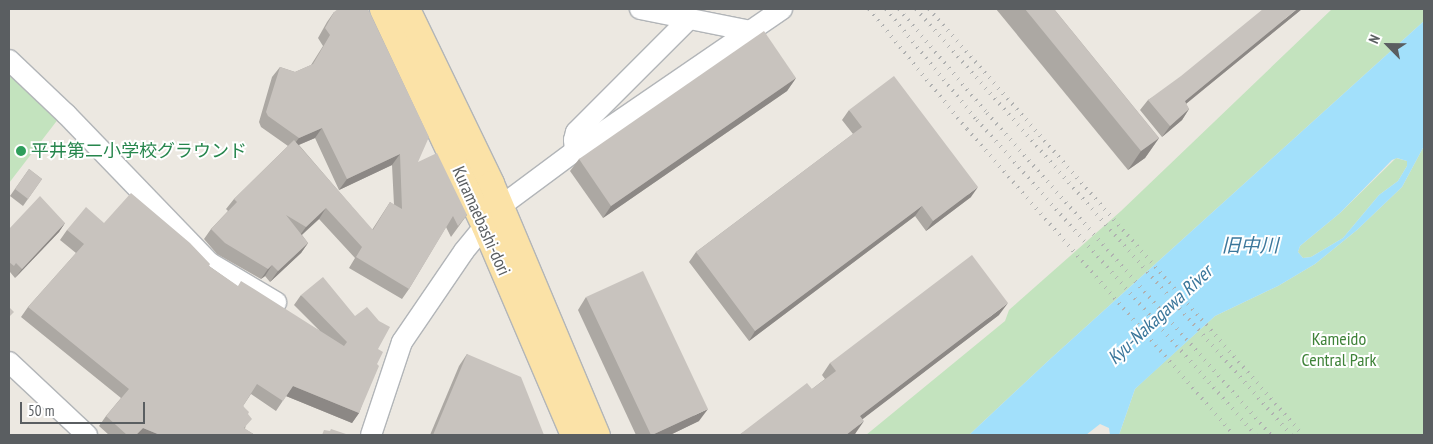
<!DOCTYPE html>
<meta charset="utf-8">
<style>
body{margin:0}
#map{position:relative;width:1433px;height:444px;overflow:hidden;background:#ece8e1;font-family:"PT Sans Narrow","Noto Sans JP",sans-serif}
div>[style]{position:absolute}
.green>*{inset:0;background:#c3e3be}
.water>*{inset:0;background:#a2e0fb}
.roads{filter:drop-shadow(1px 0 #b2b5b8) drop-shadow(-1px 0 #b2b5b8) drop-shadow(0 1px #b2b5b8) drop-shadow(0 -1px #b2b5b8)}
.minor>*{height:20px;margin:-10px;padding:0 10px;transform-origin:10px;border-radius:10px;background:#fff}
.major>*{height:25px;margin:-12.5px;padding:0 12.5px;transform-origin:12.5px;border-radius:12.5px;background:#fbe2a7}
.rail>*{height:4px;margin-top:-2px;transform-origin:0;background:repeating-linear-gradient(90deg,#b0b1b1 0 1px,transparent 0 7px)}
.wall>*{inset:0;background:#aca8a3}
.shaded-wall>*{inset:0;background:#8c8885}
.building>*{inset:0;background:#c8c3be}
.dots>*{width:14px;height:14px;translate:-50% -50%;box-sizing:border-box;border:2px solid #fff;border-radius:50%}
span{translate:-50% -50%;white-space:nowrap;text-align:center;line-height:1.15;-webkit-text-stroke:4px #fff;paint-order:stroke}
.leisure-label{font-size:18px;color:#27864d}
.left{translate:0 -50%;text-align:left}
.street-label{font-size:18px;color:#5a5e61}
.park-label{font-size:18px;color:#3e8238}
.water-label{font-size:19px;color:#3b779b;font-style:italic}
.frame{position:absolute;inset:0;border:10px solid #5a5e61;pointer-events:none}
.north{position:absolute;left:1363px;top:20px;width:50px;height:50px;-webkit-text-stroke:4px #fff;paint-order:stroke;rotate:293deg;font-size:14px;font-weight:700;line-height:20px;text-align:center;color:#5a5e61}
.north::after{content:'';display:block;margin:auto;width:18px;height:22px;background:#5a5e61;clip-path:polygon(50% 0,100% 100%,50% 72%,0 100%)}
.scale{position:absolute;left:20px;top:402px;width:125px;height:22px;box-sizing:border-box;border:2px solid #5a5e61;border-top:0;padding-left:6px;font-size:15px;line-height:18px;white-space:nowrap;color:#5a5e61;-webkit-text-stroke:4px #fff;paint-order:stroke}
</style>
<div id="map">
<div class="green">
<i style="clip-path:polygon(1332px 9px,1424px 9px,1424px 21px,1048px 361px,969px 435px,866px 435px,1005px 321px,1009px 310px,1121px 211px)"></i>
<i style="clip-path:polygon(9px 74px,59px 118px,9px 183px)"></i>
<i style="clip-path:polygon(1424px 146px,1424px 435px,1119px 435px,1135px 389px,1151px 374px,1215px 316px,1278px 286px,1315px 264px,1357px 230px,1402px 187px)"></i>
<i style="clip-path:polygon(1396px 158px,1407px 161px,1407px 166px,1398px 181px,1379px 195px,1343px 238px,1311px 257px,1303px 258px,1298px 252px,1300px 246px,1340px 213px)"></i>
</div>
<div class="water">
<i style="clip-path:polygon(evenodd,1424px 21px,1424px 146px,1402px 187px,1357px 230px,1315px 264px,1278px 286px,1215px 316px,1135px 389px,1119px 435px,1110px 435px,1109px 428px,1100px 424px,1086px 435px,969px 435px,1048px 361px,1424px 21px,1397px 158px,1407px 161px,1407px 166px,1398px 181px,1379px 195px,1343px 238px,1311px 257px,1303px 258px,1298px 252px,1300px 246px,1340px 213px,1392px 160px,1397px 158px)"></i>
</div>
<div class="roads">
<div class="minor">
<i style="left:640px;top:9px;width:112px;rotate:11.3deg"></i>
<i style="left:9px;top:60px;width:79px;rotate:43.5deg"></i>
<i style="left:66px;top:114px;width:207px;rotate:46deg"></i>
<i style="left:210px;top:263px;width:77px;rotate:30.6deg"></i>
<i style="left:575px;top:151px;width:11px;rotate:-95deg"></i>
<i style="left:574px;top:140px;width:8px;rotate:-76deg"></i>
<i style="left:576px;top:132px;width:160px;rotate:-45deg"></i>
<i style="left:9px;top:362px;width:107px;rotate:43.1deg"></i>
<i style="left:371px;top:435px;width:98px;rotate:-71.6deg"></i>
<i style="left:402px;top:342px;width:110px;rotate:-55.7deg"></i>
<i style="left:464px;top:251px;width:58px;rotate:-50.6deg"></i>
<i style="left:501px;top:206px;width:92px;rotate:-36.6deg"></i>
<i style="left:575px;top:151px;width:251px;rotate:-34.4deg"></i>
</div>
<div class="major">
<i style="left:382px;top:9px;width:240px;rotate:64.8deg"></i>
<i style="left:484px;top:226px;width:227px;rotate:66.9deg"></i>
<i style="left:407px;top:9px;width:193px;rotate:64.2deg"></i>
<i style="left:491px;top:183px;width:273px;rotate:67.2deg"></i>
</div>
</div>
<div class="rail">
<i style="left:869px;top:9px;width:155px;rotate:50.8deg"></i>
<i style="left:967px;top:129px;width:406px;rotate:48.9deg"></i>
<i style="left:886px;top:9px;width:144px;rotate:50.7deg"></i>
<i style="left:977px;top:120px;width:421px;rotate:48.5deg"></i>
<i style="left:899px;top:9px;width:136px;rotate:49.8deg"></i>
<i style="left:987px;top:113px;width:429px;rotate:48.6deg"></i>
<i style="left:916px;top:9px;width:568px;rotate:48.64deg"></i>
<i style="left:929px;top:9px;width:567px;rotate:48.72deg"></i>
</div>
<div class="wall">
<i style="clip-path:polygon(996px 9px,1054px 9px,1159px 138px,1145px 158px,1128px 170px)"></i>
<i style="clip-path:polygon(1302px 9px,1186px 104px,1189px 109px,1182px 120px,1162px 137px,1140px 110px,1148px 100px)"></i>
<i style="clip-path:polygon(evenodd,334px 12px,418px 162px,467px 215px,451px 237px,446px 227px,409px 289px,402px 299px,349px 268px,355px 258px,319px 219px,302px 235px,308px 243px,301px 253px,270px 282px,265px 276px,261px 279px,217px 254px,204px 239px,211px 229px,228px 211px,226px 209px,234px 199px,288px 146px,261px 127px,259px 122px,272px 77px,280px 67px,295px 72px,311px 65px,323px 46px,318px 38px,327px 22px,334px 12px,315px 138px,339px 190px,392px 165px,394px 205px,390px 202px,372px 230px,299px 145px,315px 138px)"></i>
<i style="clip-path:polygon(796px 78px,787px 91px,603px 218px,570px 171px,579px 159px)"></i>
<i style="clip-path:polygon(849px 110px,971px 197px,926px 231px,915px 216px,749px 341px,689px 262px,696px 252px,853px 134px,842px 120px)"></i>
<i style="clip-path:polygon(29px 169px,42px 179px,23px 206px,10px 196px)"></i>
<i style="clip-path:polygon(65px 223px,59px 232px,15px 278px,10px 272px,9px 273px,9px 229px)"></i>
<i style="clip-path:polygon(104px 223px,209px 266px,237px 286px,320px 331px,294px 305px,301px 295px,378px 349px,377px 364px,359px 413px,352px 423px,286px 396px,276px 411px,251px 394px,243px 406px,248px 414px,245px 429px,255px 435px,109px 435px,99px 426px,106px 416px,121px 398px,21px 317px,28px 307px,76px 253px,60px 240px,67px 230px)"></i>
<i style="clip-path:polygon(586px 297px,699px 421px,670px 435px,636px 435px,578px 310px)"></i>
<i style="clip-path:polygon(999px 315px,862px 419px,855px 434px,853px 435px,739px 435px,812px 389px,825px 379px,822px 375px,830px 363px)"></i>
<i style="clip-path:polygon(467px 354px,544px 435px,430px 435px,459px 366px)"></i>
</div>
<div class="shaded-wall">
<i style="clip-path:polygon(1297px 9px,1302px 9px,1177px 111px,1185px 101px)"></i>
<i style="clip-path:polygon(796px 78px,787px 91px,603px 218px,611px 206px)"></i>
<i style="clip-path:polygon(1189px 109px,1182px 120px,1162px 137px,1170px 126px)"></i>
<i style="clip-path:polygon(322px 128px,315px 138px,291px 148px,299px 138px)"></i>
<i style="clip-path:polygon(1159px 138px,1145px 158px,1128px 170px,1141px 151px)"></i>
<i style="clip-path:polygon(400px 154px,392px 165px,339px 190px,347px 179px)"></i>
<i style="clip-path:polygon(978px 187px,971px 197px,926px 231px,933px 221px)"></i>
<i style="clip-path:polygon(922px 206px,915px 216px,749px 341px,755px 331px)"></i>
<i style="clip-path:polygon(326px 208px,319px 219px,298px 238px,306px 227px)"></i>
<i style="clip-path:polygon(65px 223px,59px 232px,15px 278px,22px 269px)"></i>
<i style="clip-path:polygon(308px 243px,301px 253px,270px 282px,278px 271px)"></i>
<i style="clip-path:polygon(272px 265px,265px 276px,261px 279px,268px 269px)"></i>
<i style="clip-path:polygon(1008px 303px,999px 315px,851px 428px,860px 416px)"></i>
<i style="clip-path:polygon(293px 386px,359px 413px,352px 423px,286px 396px)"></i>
<i style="clip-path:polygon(708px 409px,699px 421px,670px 435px,652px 435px)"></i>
<i style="clip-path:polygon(864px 421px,855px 434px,853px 435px,846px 435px)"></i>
<i style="clip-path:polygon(143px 428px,160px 435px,136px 435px)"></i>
</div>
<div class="building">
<i style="clip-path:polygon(338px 9px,368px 9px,429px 137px,418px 162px,437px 153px,467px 215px,458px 226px,453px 216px,409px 289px,356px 257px,362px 247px,326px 208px,306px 227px,286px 215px,308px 243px,278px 271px,272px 265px,268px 269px,225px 243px,211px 229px,237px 202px,234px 199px,294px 140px,373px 230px,390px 202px,402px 209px,400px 154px,347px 179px,322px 128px,299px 138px,268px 116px,266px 112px,280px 67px,295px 72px,313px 64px,330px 35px,325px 28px,334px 12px)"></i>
<i style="clip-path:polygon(1025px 9px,1054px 9px,1159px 138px,1141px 151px)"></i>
<i style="clip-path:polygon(1263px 9px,1297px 9px,1185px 101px,1189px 109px,1170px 126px,1148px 100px,1181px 76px)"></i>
<i style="clip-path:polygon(764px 31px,796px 78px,611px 206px,579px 159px)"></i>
<i style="clip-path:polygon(894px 76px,978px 187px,933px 221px,922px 206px,755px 331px,696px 252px,862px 127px,849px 110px)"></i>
<i style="clip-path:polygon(29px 169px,42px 179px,28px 199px,15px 189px)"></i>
<i style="clip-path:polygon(131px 193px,190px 243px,210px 264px,209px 266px,238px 286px,241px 281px,254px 289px,344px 346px,347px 342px,301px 295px,323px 277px,355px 316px,367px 307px,379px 321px,390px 327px,378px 349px,383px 352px,377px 364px,379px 366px,359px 413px,293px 386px,283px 401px,257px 384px,243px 406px,249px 412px,248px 414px,252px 419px,244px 428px,255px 435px,160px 435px,143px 428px,136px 435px,127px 435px,106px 416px,129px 389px,28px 307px,84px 244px,67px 230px,86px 207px,104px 223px)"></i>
<i style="clip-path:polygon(40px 196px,65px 223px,22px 269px,16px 263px,14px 266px,9px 262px,9px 229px)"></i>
<i style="clip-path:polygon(972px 255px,1008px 303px,860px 416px,864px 421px,846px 435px,739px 435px,807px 383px,812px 389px,836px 371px,830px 363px)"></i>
<i style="clip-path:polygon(643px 271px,708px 409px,652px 435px,651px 435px,586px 297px)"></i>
<i style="clip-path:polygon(9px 307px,14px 312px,9px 317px)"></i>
<i style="clip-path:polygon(467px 354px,521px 377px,544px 435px,433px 435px)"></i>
<i style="clip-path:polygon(331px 429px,346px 434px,345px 435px,322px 435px,324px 430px,330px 431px)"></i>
</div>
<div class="dots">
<i style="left:21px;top:151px;background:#2e9e5b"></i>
</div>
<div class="leisure-label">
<span class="left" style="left:31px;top:151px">平井第二小学校グラウンド</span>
</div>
<div class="street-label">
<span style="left:481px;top:221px;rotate:66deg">Kuramaebashi-dori</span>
</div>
<div class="park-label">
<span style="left:1339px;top:350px">Kameido<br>Central Park</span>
</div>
<div class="water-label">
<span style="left:1250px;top:246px">旧中川</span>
<span style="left:1160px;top:315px;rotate:-43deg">Kyu-Nakagawa River</span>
</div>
<div class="frame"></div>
<div class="north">N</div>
<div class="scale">50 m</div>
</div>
